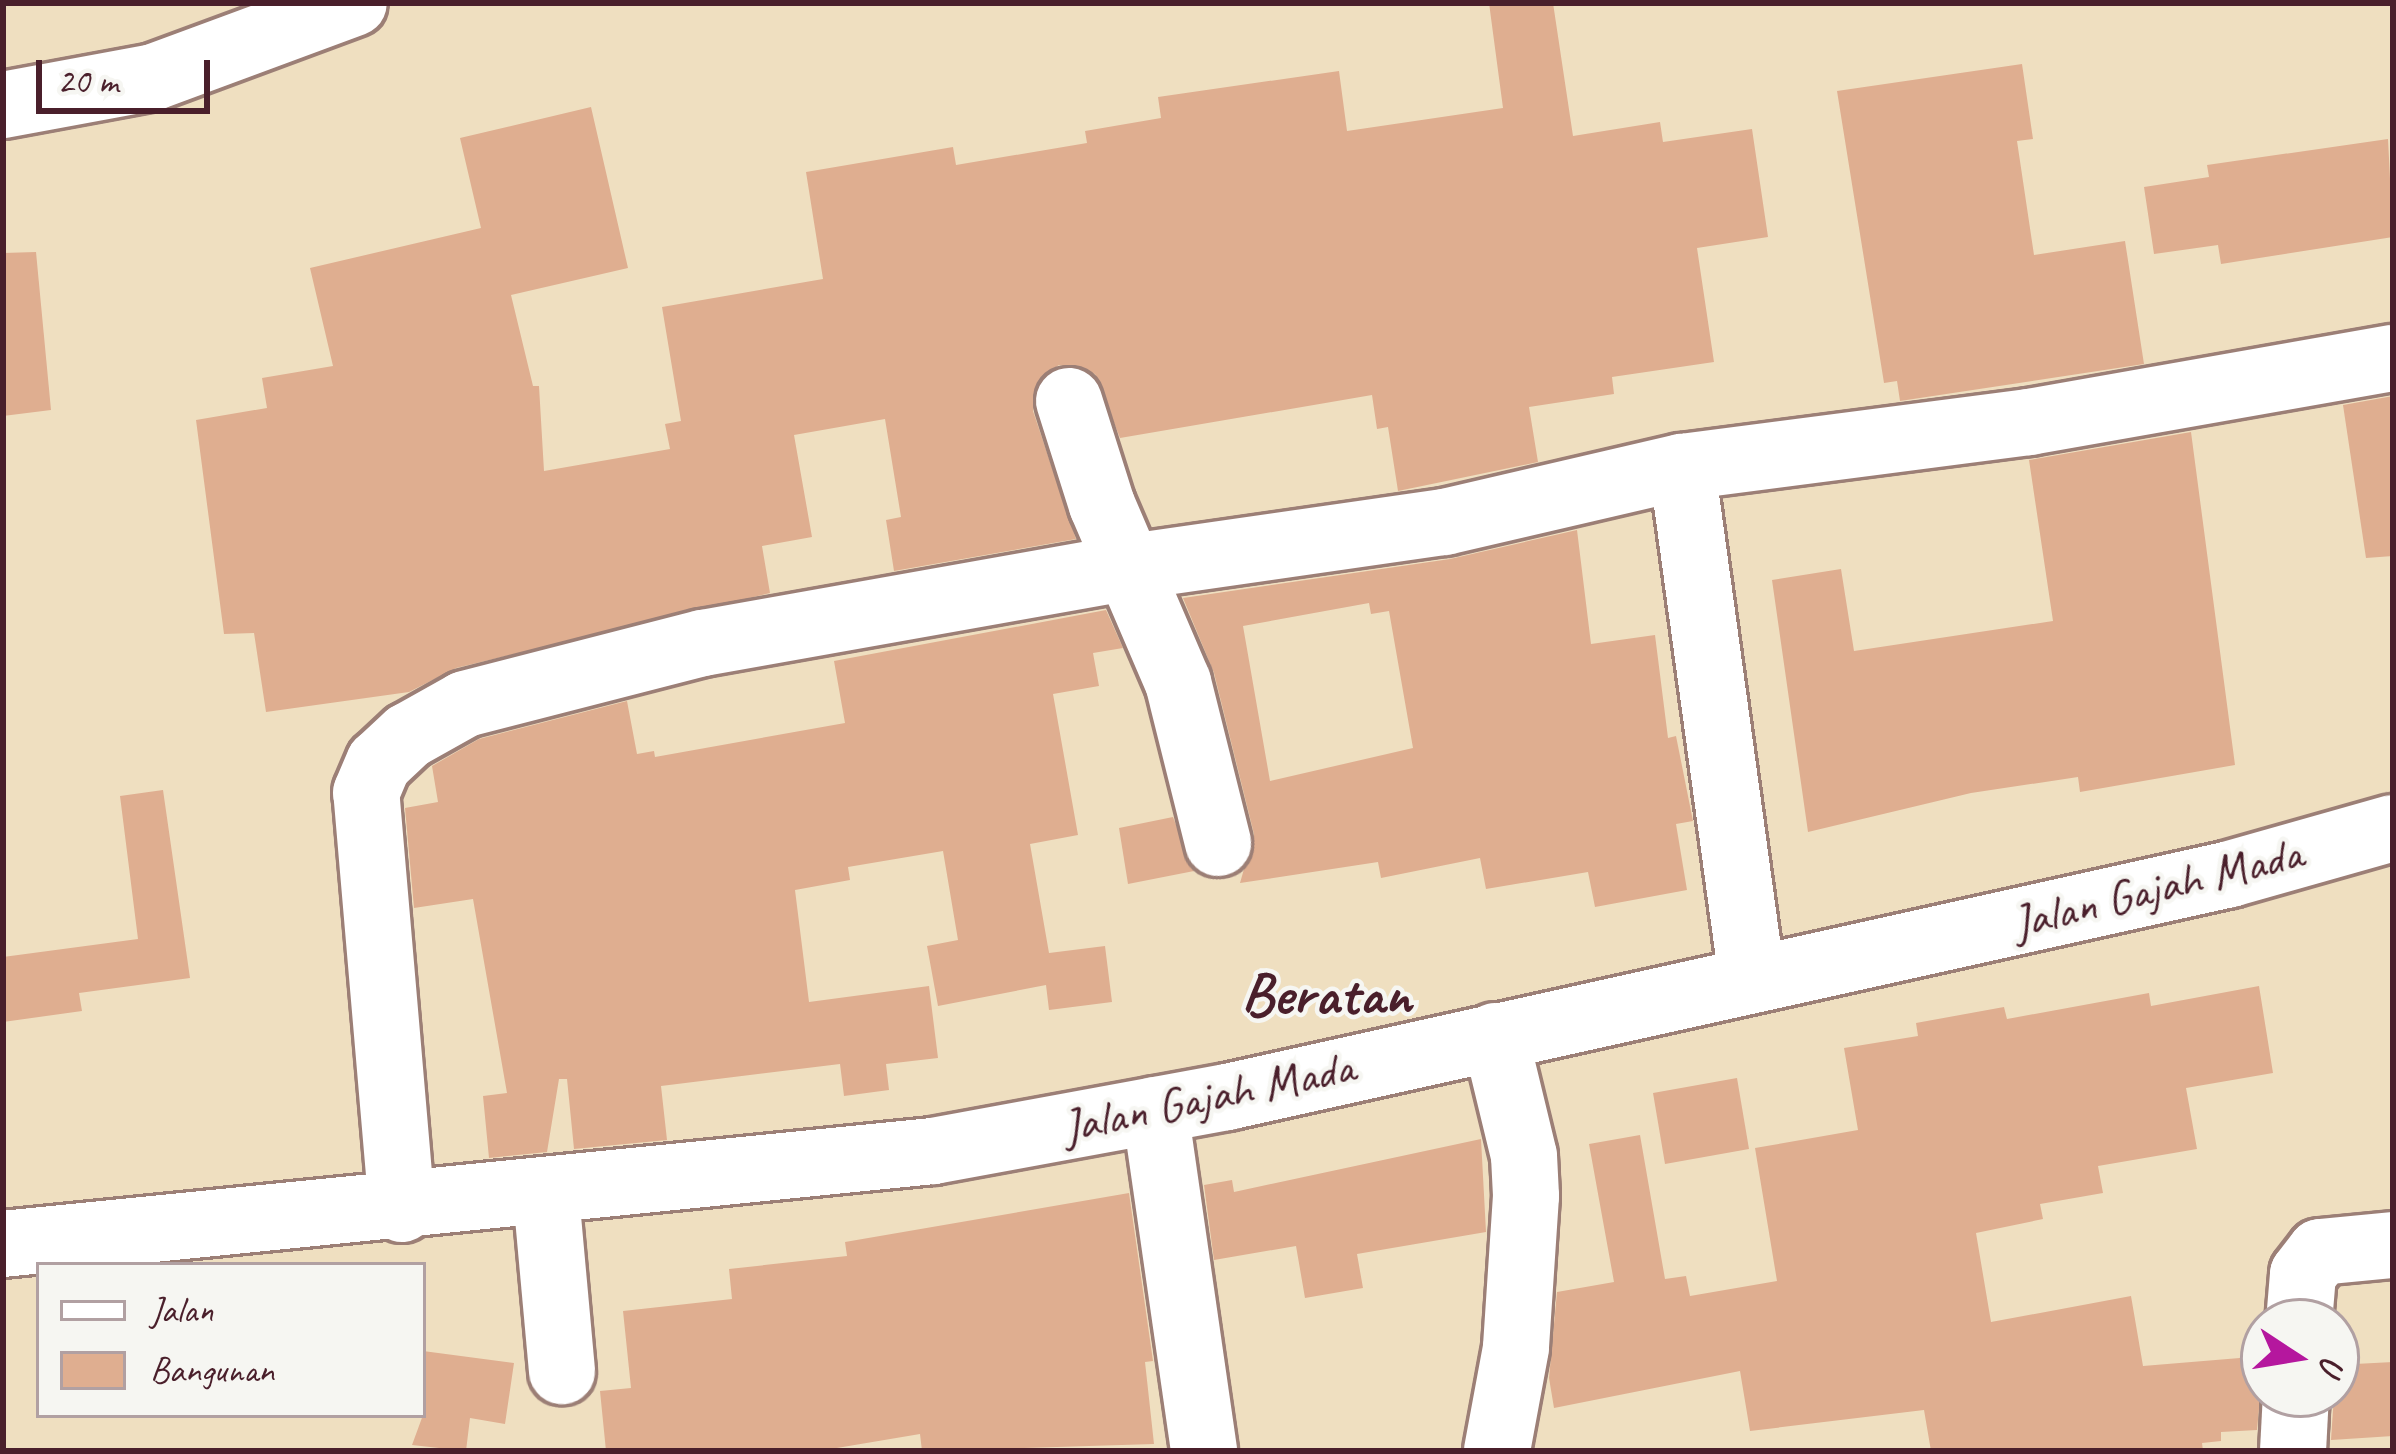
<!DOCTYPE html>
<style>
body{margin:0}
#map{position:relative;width:2396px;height:1454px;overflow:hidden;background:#efdfc0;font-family:Caveat,sans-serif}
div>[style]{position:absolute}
.building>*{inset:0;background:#dfae90}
.roads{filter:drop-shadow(3px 0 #9c7f76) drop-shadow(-3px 0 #9c7f76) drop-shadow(0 3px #9c7f76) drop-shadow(0 -3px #9c7f76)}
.street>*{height:66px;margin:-33px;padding:0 33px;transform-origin:33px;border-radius:33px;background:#fff}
.highway>*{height:66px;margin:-33px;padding:0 33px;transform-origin:33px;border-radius:33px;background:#fff}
span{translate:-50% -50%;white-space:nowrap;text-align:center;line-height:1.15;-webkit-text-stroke:9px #f6f6f2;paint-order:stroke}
.street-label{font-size:48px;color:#4a1f2b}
.district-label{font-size:60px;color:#4a1f2b;font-weight:700}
.frame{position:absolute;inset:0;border:6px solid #4a1f2b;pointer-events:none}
.legend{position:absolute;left:36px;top:1262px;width:390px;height:156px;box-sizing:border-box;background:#f6f6f2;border:3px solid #b1a0a2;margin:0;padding:15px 21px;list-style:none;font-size:36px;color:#4a1f2b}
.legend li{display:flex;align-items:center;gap:24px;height:60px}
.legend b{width:60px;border:3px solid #b1a0a2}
.north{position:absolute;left:2240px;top:1298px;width:120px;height:120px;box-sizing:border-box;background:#f6f6f2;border:3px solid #b1a0a2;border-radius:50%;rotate:102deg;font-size:33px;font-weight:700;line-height:48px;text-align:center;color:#4a1f2b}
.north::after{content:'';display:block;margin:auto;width:42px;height:54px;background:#b5179e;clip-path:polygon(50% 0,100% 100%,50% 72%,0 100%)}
.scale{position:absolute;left:36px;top:60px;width:174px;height:54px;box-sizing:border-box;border:6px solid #4a1f2b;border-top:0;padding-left:15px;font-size:36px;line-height:42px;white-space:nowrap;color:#4a1f2b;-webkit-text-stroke:9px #f6f6f2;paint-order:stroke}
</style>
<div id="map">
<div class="building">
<i style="clip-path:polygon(1489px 3px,1553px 3px,1573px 136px,1660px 122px,1663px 142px,1752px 129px,1768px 237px,1697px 248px,1714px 362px,1612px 377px,1614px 394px,1529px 407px,1538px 462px,1398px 491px,1388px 427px,1377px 429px,1372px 395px,1120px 438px,1095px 374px,1059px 365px,1041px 377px,1033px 411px,1076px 539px,894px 571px,886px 520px,901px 517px,885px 419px,794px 435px,812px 537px,762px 546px,770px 593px,456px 668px,409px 692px,266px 712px,254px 633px,224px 634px,196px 420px,267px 408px,262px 378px,333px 366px,310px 268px,481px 228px,460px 138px,591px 107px,628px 268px,511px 295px,533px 386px,539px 386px,544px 471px,670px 449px,665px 424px,681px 421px,662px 307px,823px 279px,806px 172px,953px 147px,956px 165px,1087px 143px,1085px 131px,1161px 118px,1158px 97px,1339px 71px,1347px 131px,1503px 108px)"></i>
<i style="clip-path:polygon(2022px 64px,2033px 139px,2017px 141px,2034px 255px,2125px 241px,2144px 364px,1900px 401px,1897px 381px,1884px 383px,1837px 91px)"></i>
<i style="clip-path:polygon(2388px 139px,2393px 237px,2221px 264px,2218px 245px,2154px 254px,2144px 187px,2209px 177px,2207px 165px)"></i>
<i style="clip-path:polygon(36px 252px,51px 410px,3px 416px,3px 253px)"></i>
<i style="clip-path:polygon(2393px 396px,2393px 556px,2366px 558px,2343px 405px)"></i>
<i style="clip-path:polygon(2191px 432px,2235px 765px,2080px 792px,2078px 777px,1971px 793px,1808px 832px,1772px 580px,1841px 569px,1854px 651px,2053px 621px,2029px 460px)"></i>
<i style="clip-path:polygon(evenodd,1577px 530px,1591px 644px,1655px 635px,1668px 738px,1676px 736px,1693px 821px,1676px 824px,1687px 890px,1595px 907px,1588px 872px,1486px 889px,1480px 858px,1381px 878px,1378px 862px,1240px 883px,1254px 834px,1214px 673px,1183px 598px,1450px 559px,1577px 530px,1369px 603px,1371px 614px,1389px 611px,1413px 748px,1270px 781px,1243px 626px,1369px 603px)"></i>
<i style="clip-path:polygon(1106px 610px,1123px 648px,1093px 653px,1099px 686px,1053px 694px,1078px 835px,1030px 844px,1049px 953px,1105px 946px,1112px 1002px,1049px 1010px,1046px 985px,938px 1006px,927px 946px,958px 940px,943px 851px,848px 867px,850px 880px,795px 890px,809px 1002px,929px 986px,938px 1058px,886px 1064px,889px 1090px,844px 1096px,840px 1064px,661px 1086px,667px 1140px,574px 1149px,567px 1079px,559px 1079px,547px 1152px,489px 1158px,483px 1096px,507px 1093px,473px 899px,414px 908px,405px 808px,438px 802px,432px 766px,479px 739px,627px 701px,637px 754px,654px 751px,655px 757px,845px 723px,834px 661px)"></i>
<i style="clip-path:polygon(163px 790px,190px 978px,79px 993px,82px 1011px,3px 1022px,3px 957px,138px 939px,120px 796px)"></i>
<i style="clip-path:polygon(1173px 817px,1194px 871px,1128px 884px,1119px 828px)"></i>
<i style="clip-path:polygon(2259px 986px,2273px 1073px,2186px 1088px,2197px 1149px,2098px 1166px,2103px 1193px,2040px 1204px,2043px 1219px,1976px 1233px,1991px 1322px,2131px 1296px,2143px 1366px,2264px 1356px,2257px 1430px,2221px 1432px,2221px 1441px,2202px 1443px,2203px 1451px,1931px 1451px,1924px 1410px,1750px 1431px,1740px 1371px,1554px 1408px,1549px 1378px,1557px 1292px,1614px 1282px,1589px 1144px,1640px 1135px,1665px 1279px,1686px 1276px,1690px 1296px,1777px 1281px,1755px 1148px,1858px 1130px,1844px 1048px,1918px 1036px,1916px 1023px,2004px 1007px,2007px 1019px,2149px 993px,2151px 1006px)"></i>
<i style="clip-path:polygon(1737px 1078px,1749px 1149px,1665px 1164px,1653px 1093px)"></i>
<i style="clip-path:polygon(1481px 1139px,1486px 1232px,1357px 1254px,1363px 1288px,1305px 1298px,1296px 1246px,1214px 1260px,1204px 1185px,1232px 1180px,1234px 1192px)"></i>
<i style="clip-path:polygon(1129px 1193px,1153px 1361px,1145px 1362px,1154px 1444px,922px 1451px,920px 1434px,819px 1451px,606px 1451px,600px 1391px,631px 1388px,623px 1311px,732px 1299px,729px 1269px,847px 1256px,845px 1242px)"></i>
<i style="clip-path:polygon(423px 1351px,514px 1363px,505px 1424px,470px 1418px,466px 1451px,412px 1445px,423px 1415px)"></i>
<i style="clip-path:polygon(2393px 1362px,2393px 1436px,2331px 1440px,2336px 1365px)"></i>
</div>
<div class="roads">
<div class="street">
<i style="left:3px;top:105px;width:154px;rotate:-10.5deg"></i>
<i style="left:154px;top:77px;width:213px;rotate:-20.3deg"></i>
<i style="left:1069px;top:401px;width:109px;rotate:72.4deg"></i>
<i style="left:1102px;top:505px;width:193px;rotate:66.8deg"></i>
<i style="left:1178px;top:682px;width:166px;rotate:76deg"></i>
<i style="left:1682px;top:467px;width:517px;rotate:82.21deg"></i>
<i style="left:1495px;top:1036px;width:123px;rotate:76.4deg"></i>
<i style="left:1524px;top:1156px;width:40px;rotate:87.1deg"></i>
<i style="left:1526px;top:1196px;width:152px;rotate:93.8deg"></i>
<i style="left:1516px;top:1348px;width:105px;rotate:100.5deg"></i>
<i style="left:1155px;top:1110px;width:345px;rotate:81.8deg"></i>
<i style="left:546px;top:1195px;width:177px;rotate:84.8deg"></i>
<i style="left:402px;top:1209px;width:418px;rotate:-94.9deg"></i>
<i style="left:366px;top:793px;width:33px;rotate:-67deg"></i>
<i style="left:379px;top:763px;width:40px;rotate:-43deg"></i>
<i style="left:408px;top:736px;width:65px;rotate:-29.3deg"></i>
<i style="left:465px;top:704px;width:246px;rotate:-14.4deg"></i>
<i style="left:703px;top:643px;width:435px;rotate:-10.1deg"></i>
<i style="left:1131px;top:567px;width:317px;rotate:-8.2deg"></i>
<i style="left:1445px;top:522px;width:243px;rotate:-13.1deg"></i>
<i style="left:1682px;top:467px;width:350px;rotate:-7.4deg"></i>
<i style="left:2029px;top:422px;width:370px;rotate:-10deg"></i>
<i style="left:2299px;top:1322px;width:48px;rotate:-85.2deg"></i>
<i style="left:2303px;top:1274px;width:28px;rotate:-52deg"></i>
<i style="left:2320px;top:1252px;width:73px;rotate:-5.5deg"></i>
<i style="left:2293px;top:1451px;width:57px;rotate:-87deg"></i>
</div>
<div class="highway">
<i style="left:3px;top:1244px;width:935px;rotate:-5.71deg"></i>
<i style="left:933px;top:1151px;width:299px;rotate:-10.4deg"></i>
<i style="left:1227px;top:1097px;width:1027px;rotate:-12.53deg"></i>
<i style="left:2230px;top:874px;width:169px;rotate:-15.8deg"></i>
</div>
</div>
<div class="street-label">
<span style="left:2157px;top:888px;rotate:-14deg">Jalan Gajah Mada</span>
<span style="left:1208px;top:1097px;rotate:-12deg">Jalan Gajah Mada</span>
</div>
<div class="district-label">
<span style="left:1326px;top:994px">Beratan</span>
</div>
<div class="frame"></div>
<ul class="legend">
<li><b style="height:15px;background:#fff"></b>Jalan</li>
<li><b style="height:33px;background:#dfae90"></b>Bangunan</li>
</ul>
<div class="north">U</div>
<div class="scale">20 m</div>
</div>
